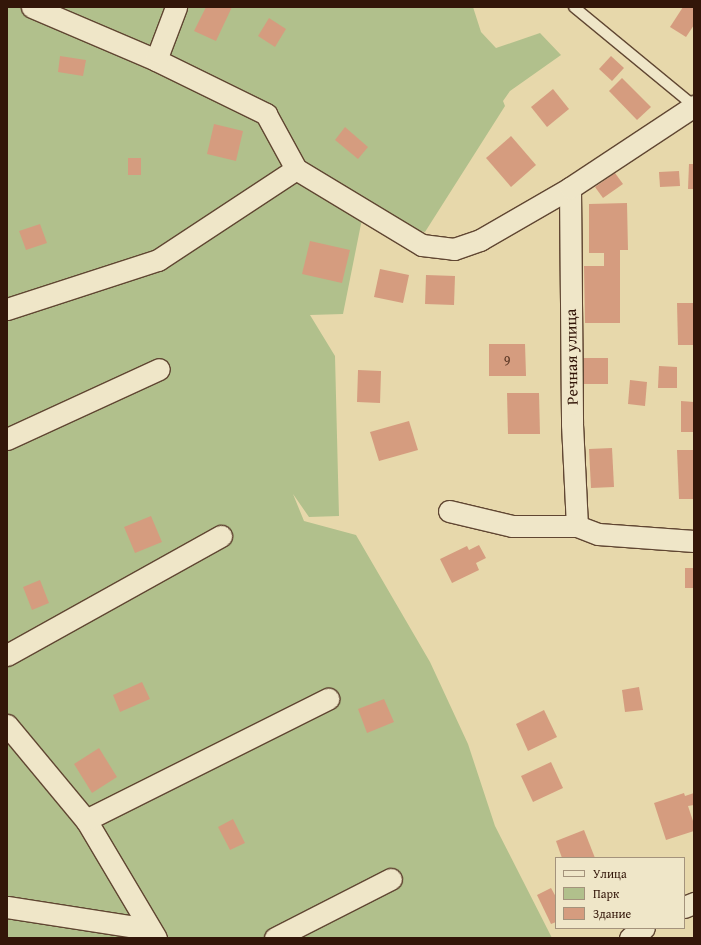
<!DOCTYPE html>
<meta charset="utf-8">
<style>
body{margin:0}
#map{position:relative;width:701px;height:945px;overflow:hidden;background:#e7d8ab;font-family:"Gentium Book Plus",serif}
div>[style]{position:absolute}
.green>*{inset:0;background:#b1c08c}
.building>*{inset:0;background:#d59c7f}
.roads{filter:drop-shadow(1px 0 #604632) drop-shadow(-1px 0 #604632) drop-shadow(0 1px #604632) drop-shadow(0 -1px #604632)}
.lane>*{height:10px;margin:-5px;padding:0 5px;transform-origin:5px;border-radius:5px;background:#efe6c8}
.street>*{height:21px;margin:-10.5px;padding:0 10.5px;transform-origin:10.5px;border-radius:10.5px;background:#efe6c8}
span{translate:-50% -50%;white-space:nowrap;text-align:center;line-height:1.15;-webkit-text-stroke:3px #efe6c8;paint-order:stroke}
.number-label{font-size:14px;color:#5c3826}
.number-label span{-webkit-text-stroke-width:0}
.street-label{font-size:16px;color:#331609}
.frame{position:absolute;inset:0;border:8px solid #331609;pointer-events:none}
.legend{position:absolute;left:555px;top:857px;width:130px;height:72px;box-sizing:border-box;background:#efe6c8;border:1px solid #a4937c;margin:0;padding:5px 7px;list-style:none;font-size:12px;color:#331609}
.legend li{display:flex;align-items:center;gap:8px;height:20px}
.legend b{width:20px;border:1px solid #a4937c}
</style>
<div id="map">
<div class="green">
<i style="clip-path:polygon(7px 7px,473px 7px,481px 32px,496px 48px,540px 33px,561px 55px,510px 91px,503px 101px,505px 106px,425px 232px,362px 219px,343px 314px,310px 315px,335px 356px,339px 516px,309px 517px,293px 494px,304px 521px,356px 535px,430px 662px,468px 744px,495px 826px,552px 938px,7px 938px)"></i>
</div>
<div class="building">
<i style="clip-path:polygon(206px 7px,232px 7px,216px 41px,194px 31px)"></i>
<i style="clip-path:polygon(683px 7px,694px 7px,694px 25px,686px 37px,670px 27px)"></i>
<i style="clip-path:polygon(269px 18px,286px 29px,275px 47px,258px 36px)"></i>
<i style="clip-path:polygon(60px 56px,86px 60px,83px 76px,58px 72px)"></i>
<i style="clip-path:polygon(611px 56px,624px 68px,612px 81px,599px 69px)"></i>
<i style="clip-path:polygon(622px 78px,651px 107px,637px 120px,609px 91px)"></i>
<i style="clip-path:polygon(553px 89px,569px 109px,547px 127px,531px 107px)"></i>
<i style="clip-path:polygon(214px 124px,243px 131px,236px 161px,207px 154px)"></i>
<i style="clip-path:polygon(345px 127px,368px 147px,358px 159px,335px 140px)"></i>
<i style="clip-path:polygon(511px 136px,536px 165px,511px 187px,486px 158px)"></i>
<i style="clip-path:polygon(128px 158px,141px 158px,141px 175px,128px 175px)"></i>
<i style="clip-path:polygon(689px 164px,694px 164px,694px 189px,688px 189px)"></i>
<i style="clip-path:polygon(679px 171px,680px 186px,660px 187px,659px 172px)"></i>
<i style="clip-path:polygon(615px 173px,623px 184px,603px 198px,595px 187px)"></i>
<i style="clip-path:polygon(627px 203px,628px 250px,620px 250px,620px 323px,585px 323px,584px 266px,604px 266px,604px 253px,589px 253px,589px 204px)"></i>
<i style="clip-path:polygon(40px 224px,47px 243px,26px 250px,19px 231px)"></i>
<i style="clip-path:polygon(310px 241px,350px 250px,342px 283px,302px 274px)"></i>
<i style="clip-path:polygon(380px 269px,409px 275px,403px 303px,374px 297px)"></i>
<i style="clip-path:polygon(426px 275px,455px 276px,454px 305px,425px 304px)"></i>
<i style="clip-path:polygon(677px 303px,694px 303px,694px 345px,678px 345px)"></i>
<i style="clip-path:polygon(489px 344px,525px 344px,526px 376px,489px 376px)"></i>
<i style="clip-path:polygon(579px 358px,608px 358px,608px 384px,579px 384px)"></i>
<i style="clip-path:polygon(659px 366px,677px 367px,677px 388px,658px 388px)"></i>
<i style="clip-path:polygon(358px 370px,381px 371px,380px 403px,357px 402px)"></i>
<i style="clip-path:polygon(630px 380px,647px 382px,645px 406px,628px 404px)"></i>
<i style="clip-path:polygon(507px 393px,539px 393px,540px 434px,508px 434px)"></i>
<i style="clip-path:polygon(681px 401px,694px 402px,694px 432px,681px 432px)"></i>
<i style="clip-path:polygon(409px 421px,418px 450px,379px 461px,370px 432px)"></i>
<i style="clip-path:polygon(612px 448px,614px 487px,591px 488px,589px 449px)"></i>
<i style="clip-path:polygon(677px 450px,694px 450px,694px 499px,679px 499px)"></i>
<i style="clip-path:polygon(151px 516px,162px 542px,135px 553px,124px 527px)"></i>
<i style="clip-path:polygon(479px 545px,486px 558px,476px 563px,479px 570px,452px 583px,440px 559px,467px 546px,469px 550px)"></i>
<i style="clip-path:polygon(685px 568px,694px 568px,694px 588px,685px 588px)"></i>
<i style="clip-path:polygon(40px 580px,49px 603px,32px 610px,23px 587px)"></i>
<i style="clip-path:polygon(142px 682px,150px 699px,120px 712px,113px 695px)"></i>
<i style="clip-path:polygon(639px 687px,643px 710px,625px 712px,622px 690px)"></i>
<i style="clip-path:polygon(384px 699px,394px 722px,367px 733px,358px 709px)"></i>
<i style="clip-path:polygon(544px 710px,557px 737px,528px 751px,516px 724px)"></i>
<i style="clip-path:polygon(99px 748px,117px 777px,92px 793px,74px 764px)"></i>
<i style="clip-path:polygon(551px 762px,563px 788px,533px 802px,521px 776px)"></i>
<i style="clip-path:polygon(684px 793px,685px 796px,694px 793px,694px 805px,688px 806px,694px 824px,694px 831px,666px 840px,654px 803px)"></i>
<i style="clip-path:polygon(233px 819px,245px 843px,230px 850px,218px 827px)"></i>
<i style="clip-path:polygon(584px 830px,595px 858px,562px 858px,556px 841px)"></i>
<i style="clip-path:polygon(551px 888px,556px 897px,556px 922px,551px 924px,537px 895px)"></i>
</div>
<div class="roads">
<div class="lane">
<i style="left:574px;top:7px;width:156px;rotate:39.5deg"></i>
</div>
<div class="street">
<i style="left:32px;top:7px;width:135px;rotate:23.1deg"></i>
<i style="left:156px;top:60px;width:123px;rotate:26.1deg"></i>
<i style="left:266px;top:114px;width:63px;rotate:61.4deg"></i>
<i style="left:156px;top:60px;width:57px;rotate:-69.3deg"></i>
<i style="left:570px;top:188px;width:236px;rotate:89.5deg"></i>
<i style="left:572px;top:424px;width:102px;rotate:87.2deg"></i>
<i style="left:7px;top:309px;width:159px;rotate:-18deg"></i>
<i style="left:158px;top:260px;width:165px;rotate:-33.4deg"></i>
<i style="left:296px;top:169px;width:147px;rotate:31.1deg"></i>
<i style="left:422px;top:245px;width:32px;rotate:7deg"></i>
<i style="left:454px;top:249px;width:28px;rotate:-19deg"></i>
<i style="left:480px;top:240px;width:104px;rotate:-30deg"></i>
<i style="left:570px;top:188px;width:149px;rotate:-33.5deg"></i>
<i style="left:7px;top:439px;width:167px;rotate:-24.7deg"></i>
<i style="left:449px;top:511px;width:65px;rotate:13.4deg"></i>
<i style="left:512px;top:526px;width:65px"></i>
<i style="left:577px;top:526px;width:22px;rotate:21deg"></i>
<i style="left:598px;top:534px;width:96px;rotate:4.2deg"></i>
<i style="left:7px;top:655px;width:245px;rotate:-29.1deg"></i>
<i style="left:7px;top:725px;width:124px;rotate:50.3deg"></i>
<i style="left:86px;top:820px;width:137px;rotate:59.3deg"></i>
<i style="left:86px;top:820px;width:271px;rotate:-26.6deg"></i>
<i style="left:7px;top:907px;width:144px;rotate:8.8deg"></i>
<i style="left:684px;top:907px;width:11px;rotate:-22deg"></i>
<i style="left:275px;top:938px;width:130px;rotate:-27deg"></i>
<i style="left:630px;top:938px;width:17px;rotate:-36deg"></i>
</div>
</div>
<div class="number-label">
<span style="left:507px;top:360px">9</span>
</div>
<div class="street-label">
<span style="left:571px;top:357px;rotate:-91deg">Речная улица</span>
</div>
<div class="frame"></div>
<ul class="legend">
<li><b style="height:5px;background:#efe6c8"></b>Улица</li>
<li><b style="height:11px;background:#b1c08c"></b>Парк</li>
<li><b style="height:11px;background:#d59c7f"></b>Здание</li>
</ul>
</div>
